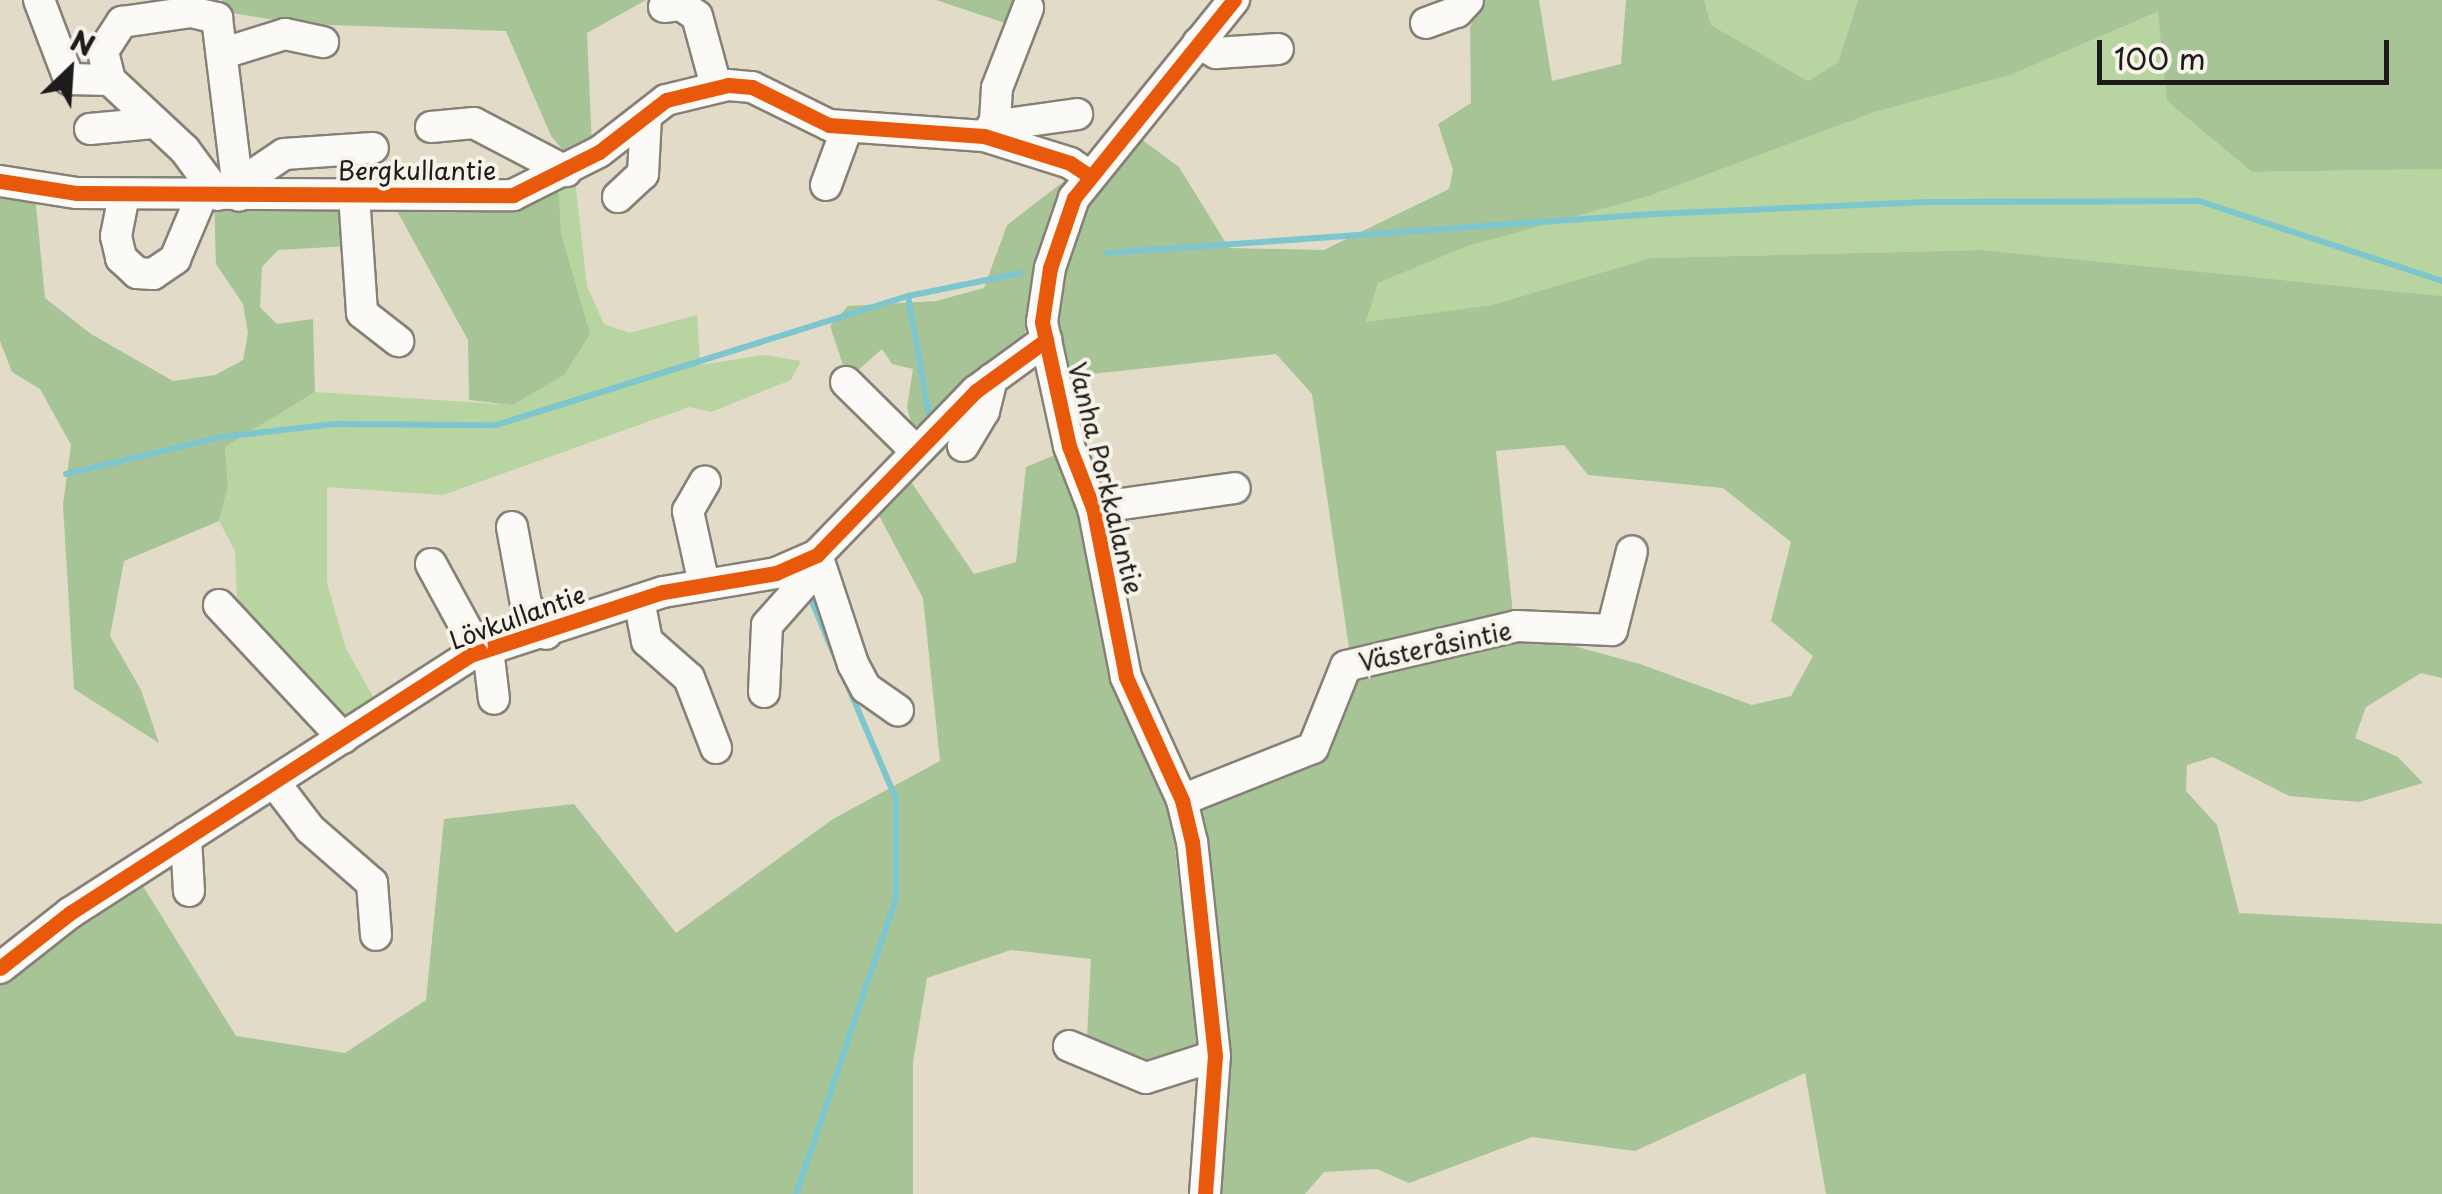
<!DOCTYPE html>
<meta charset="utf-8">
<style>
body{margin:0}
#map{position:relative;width:2442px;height:1194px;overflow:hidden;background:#e2dbc8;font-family:"Playpen Sans",sans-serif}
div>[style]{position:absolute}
.green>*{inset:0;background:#b7d4a1}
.forest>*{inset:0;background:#a7c497}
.stream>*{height:6px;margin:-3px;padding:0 3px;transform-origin:3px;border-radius:3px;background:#7ec6ce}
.roads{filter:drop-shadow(2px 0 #858178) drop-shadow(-2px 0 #858178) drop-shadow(0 2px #858178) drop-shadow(0 -2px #858178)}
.minor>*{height:30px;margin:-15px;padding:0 15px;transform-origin:15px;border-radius:15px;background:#fbfaf7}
.cycleway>*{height:15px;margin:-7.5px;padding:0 7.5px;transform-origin:7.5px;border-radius:7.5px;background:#e8590c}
span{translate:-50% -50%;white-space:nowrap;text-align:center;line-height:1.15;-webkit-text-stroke:8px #f7f3e8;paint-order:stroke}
.street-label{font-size:25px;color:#1c1c1c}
.north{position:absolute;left:20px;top:20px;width:100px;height:100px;-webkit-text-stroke:8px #f7f3e8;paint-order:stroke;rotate:25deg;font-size:28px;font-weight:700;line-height:40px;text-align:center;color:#1c1c1c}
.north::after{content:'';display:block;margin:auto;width:35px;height:45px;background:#1c1c1c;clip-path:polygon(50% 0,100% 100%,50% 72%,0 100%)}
.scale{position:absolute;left:2097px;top:40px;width:292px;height:45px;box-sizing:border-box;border:5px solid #1c1c1c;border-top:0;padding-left:12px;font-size:30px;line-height:35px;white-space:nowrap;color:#1c1c1c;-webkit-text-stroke:8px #f7f3e8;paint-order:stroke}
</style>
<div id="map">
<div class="green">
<i style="clip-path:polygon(1704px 0,1858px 0,1838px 62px,1808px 81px,1711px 25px)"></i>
<i style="clip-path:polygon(2159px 12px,2167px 101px,2252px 172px,2442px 169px,2442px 296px,1982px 250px,1651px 258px,1492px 305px,1365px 323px,1378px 283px,1468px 246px,1649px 196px,1875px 112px,2010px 75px)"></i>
<i style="clip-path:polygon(574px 171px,587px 286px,604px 324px,629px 333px,697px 315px,700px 365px,764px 355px,801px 361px,791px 380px,711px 412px,689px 407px,443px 495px,327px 487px,327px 583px,346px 649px,376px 702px,346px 723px,238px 625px,235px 551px,219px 521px,228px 486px,225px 447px,315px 392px,512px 405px,589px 334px,561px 233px,559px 193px)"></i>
</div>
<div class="forest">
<i style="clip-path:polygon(222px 0,646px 0,587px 33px,592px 148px,571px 160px,551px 136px,506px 31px,299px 24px,226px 12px)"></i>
<i style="clip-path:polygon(936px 0,1014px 0,1005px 23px)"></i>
<i style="clip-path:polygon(1482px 0,1539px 0,1552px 81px,1621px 64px,1626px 0,1704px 0,1711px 25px,1808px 81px,1838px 62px,1858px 0,2442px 0,2442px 169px,2252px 172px,2167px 101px,2158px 12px,2010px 75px,1875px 112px,1649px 196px,1468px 246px,1378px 283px,1366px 322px,1492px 305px,1651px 258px,1982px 250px,2442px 296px,2442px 678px,2421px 673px,2366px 707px,2355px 738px,2398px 757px,2423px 783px,2359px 802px,2289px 796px,2213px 757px,2187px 765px,2186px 791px,2217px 825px,2239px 913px,2442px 924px,2442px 1194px,1826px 1194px,1805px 1073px,1635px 1151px,1532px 1137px,1409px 1183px,1377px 1169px,1324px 1172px,1305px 1194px,1211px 1194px,1191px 803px,1317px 753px,1351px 670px,1515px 630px,1640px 664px,1752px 705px,1791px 696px,1813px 656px,1771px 621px,1791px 542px,1723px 488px,1588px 475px,1564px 445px,1496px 451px,1514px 623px,1351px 662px,1312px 394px,1276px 354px,1064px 377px,1051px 319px,1077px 216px,1137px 136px,1179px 167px,1229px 248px,1324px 250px,1449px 189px,1453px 170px,1438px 124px,1471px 103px,1470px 27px)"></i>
<i style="clip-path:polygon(1067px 179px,1051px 210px,1030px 323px,1018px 345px,923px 425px,912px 426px,907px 407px,913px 369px,892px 364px,882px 349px,855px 373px,844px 368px,830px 326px,848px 306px,936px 301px,984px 288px,1007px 225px)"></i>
<i style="clip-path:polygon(0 186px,35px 194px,45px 298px,91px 334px,173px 381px,215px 375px,243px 360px,248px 333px,243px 304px,216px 264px,214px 198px,348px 200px,349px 246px,278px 250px,262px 267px,260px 307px,277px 324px,313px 319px,315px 392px,225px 447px,228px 486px,219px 521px,124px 561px,110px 636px,141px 690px,159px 743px,74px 689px,63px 505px,71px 445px,40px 389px,12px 372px,0 341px)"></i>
<i style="clip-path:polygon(545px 189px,559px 193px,561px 233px,590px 334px,564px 375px,512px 405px,469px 400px,468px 340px,392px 202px)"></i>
<i style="clip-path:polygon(1065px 451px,1169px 797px,1198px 1045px,1147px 1059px,1087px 1037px,1091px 959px,1011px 950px,927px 978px,913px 1062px,913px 1194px,0 1194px,0 975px,136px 875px,236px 1036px,345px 1053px,426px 1000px,444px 819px,574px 804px,676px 933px,833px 819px,940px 761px,923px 598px,876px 510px,905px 473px,974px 574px,1016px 562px,1026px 467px)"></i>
</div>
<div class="stream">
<i style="left:1107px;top:253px;width:548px;rotate:-4.08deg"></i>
<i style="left:1654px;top:214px;width:273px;rotate:-2.5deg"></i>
<i style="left:1927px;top:202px;width:272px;rotate:-0.2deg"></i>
<i style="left:2199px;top:201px;width:256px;rotate:18.2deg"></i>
<i style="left:929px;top:414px;width:120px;rotate:-100.1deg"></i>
<i style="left:908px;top:296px;width:115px;rotate:-11.5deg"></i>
<i style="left:66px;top:474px;width:159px;rotate:-13.4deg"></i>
<i style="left:221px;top:437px;width:114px;rotate:-6.6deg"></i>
<i style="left:334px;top:424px;width:162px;rotate:0.4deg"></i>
<i style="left:496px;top:425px;width:432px;rotate:-17.4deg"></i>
<i style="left:815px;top:590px;width:10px;rotate:114deg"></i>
<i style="left:811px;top:599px;width:63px;rotate:67.5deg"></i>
<i style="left:796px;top:1194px;width:311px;rotate:-71.3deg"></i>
<i style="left:896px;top:899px;width:100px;rotate:-90deg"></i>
<i style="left:896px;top:799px;width:127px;rotate:-113.1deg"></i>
</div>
<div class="roads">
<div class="minor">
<i style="left:39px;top:0;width:85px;rotate:69.2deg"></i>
<i style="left:69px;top:79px;width:41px;rotate:1.4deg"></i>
<i style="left:664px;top:7px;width:17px;rotate:-7deg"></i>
<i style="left:681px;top:5px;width:19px;rotate:35deg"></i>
<i style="left:697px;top:16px;width:73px;rotate:74.8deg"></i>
<i style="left:1426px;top:23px;width:33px;rotate:-20deg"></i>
<i style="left:1457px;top:12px;width:16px;rotate:-47deg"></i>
<i style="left:1198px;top:43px;width:21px;rotate:29deg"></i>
<i style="left:1216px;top:53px;width:62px;rotate:-3.7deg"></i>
<i style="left:224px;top:53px;width:64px;rotate:-17.3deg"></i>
<i style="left:285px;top:34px;width:39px;rotate:12deg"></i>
<i style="left:992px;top:126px;width:86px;rotate:-8deg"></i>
<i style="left:431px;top:127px;width:43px;rotate:-5.3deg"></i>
<i style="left:474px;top:123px;width:104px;rotate:27.6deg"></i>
<i style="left:90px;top:129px;width:63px;rotate:-5.4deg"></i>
<i style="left:994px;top:138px;width:50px;rotate:-86.6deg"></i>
<i style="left:997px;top:88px;width:86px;rotate:-68.8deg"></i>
<i style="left:0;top:181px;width:78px;rotate:8.9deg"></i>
<i style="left:77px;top:193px;width:436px;rotate:0.3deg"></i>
<i style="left:513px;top:195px;width:96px;rotate:-26.6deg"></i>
<i style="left:599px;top:152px;width:85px;rotate:-37.8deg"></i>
<i style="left:666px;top:100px;width:64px;rotate:-13.6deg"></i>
<i style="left:728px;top:85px;width:24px;rotate:5deg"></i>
<i style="left:752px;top:87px;width:86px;rotate:26.3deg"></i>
<i style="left:829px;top:125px;width:155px;rotate:4.1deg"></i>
<i style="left:984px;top:136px;width:90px;rotate:17.4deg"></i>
<i style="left:1070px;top:163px;width:22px;rotate:34deg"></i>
<i style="left:238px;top:185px;width:55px;rotate:-34deg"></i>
<i style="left:284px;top:154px;width:89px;rotate:-3.9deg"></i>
<i style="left:826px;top:185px;width:61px;rotate:-69.8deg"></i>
<i style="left:124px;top:195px;width:42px;rotate:101deg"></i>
<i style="left:116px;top:236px;width:23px;rotate:77deg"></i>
<i style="left:121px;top:258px;width:22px;rotate:43deg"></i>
<i style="left:137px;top:273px;width:16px;rotate:4deg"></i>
<i style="left:153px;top:274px;width:27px;rotate:-34deg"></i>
<i style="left:175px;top:259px;width:69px;rotate:-67.1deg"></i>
<i style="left:218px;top:195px;width:56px;rotate:-126.3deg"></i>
<i style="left:185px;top:150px;width:103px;rotate:-137deg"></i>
<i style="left:110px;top:80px;width:30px;rotate:-104deg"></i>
<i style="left:103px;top:51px;width:35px;rotate:-57deg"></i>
<i style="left:122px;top:22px;width:70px;rotate:-8.2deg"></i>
<i style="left:191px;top:12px;width:27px;rotate:13deg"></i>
<i style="left:217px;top:18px;width:179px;rotate:83deg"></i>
<i style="left:354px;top:195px;width:118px;rotate:86.1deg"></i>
<i style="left:362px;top:313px;width:46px;rotate:37.9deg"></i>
<i style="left:618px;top:197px;width:34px;rotate:-43deg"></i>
<i style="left:643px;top:174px;width:57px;rotate:-87deg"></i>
<i style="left:846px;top:382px;width:97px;rotate:44.6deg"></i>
<i style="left:963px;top:446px;width:41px;rotate:-59deg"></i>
<i style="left:984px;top:411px;width:33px;rotate:-76deg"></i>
<i style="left:1093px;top:508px;width:143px;rotate:-8deg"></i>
<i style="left:512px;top:527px;width:78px;rotate:79.7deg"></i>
<i style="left:526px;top:604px;width:36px;rotate:56deg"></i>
<i style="left:817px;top:555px;width:115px;rotate:71.7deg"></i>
<i style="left:853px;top:664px;width:27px;rotate:62deg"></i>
<i style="left:866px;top:688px;width:39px;rotate:35deg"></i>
<i style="left:431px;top:564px;width:100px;rotate:61.4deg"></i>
<i style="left:704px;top:584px;width:75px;rotate:-102.4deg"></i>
<i style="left:688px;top:511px;width:34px;rotate:-60deg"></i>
<i style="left:639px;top:600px;width:42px;rotate:79deg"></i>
<i style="left:647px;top:641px;width:56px;rotate:41.4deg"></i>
<i style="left:689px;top:678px;width:75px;rotate:68.9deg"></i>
<i style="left:219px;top:605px;width:182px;rotate:47deg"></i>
<i style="left:488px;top:649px;width:50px;rotate:83.2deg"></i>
<i style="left:764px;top:692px;width:67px;rotate:-87.4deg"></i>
<i style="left:767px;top:625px;width:80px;rotate:-48.5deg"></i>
<i style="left:274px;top:782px;width:59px;rotate:52.5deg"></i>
<i style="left:310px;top:829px;width:82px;rotate:41.1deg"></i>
<i style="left:372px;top:883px;width:52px;rotate:85.6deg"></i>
<i style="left:1182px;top:800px;width:141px;rotate:-21.7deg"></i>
<i style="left:1313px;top:748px;width:88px;rotate:-68.1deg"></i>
<i style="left:1346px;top:666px;width:175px;rotate:-13.2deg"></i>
<i style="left:1516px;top:626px;width:96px;rotate:2.4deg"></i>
<i style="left:1612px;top:630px;width:81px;rotate:-75.8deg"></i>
<i style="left:186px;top:838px;width:53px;rotate:86.8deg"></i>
<i style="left:0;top:968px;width:89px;rotate:-38.2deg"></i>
<i style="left:70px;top:913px;width:476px;rotate:-32.8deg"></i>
<i style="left:470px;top:655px;width:203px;rotate:-18.1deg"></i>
<i style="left:663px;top:592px;width:115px;rotate:-9.5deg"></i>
<i style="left:776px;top:573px;width:45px;rotate:-23.7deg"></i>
<i style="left:817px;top:555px;width:228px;rotate:-45.9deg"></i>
<i style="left:976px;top:391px;width:87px;rotate:-36.1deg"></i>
<i style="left:1069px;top:1046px;width:83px;rotate:22.6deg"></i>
<i style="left:1146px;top:1078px;width:72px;rotate:-17.7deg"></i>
<i style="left:1205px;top:1194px;width:138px;rotate:-85.9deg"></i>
<i style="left:1215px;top:1056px;width:215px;rotate:-96.1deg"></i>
<i style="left:1192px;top:842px;width:43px;rotate:-103.4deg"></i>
<i style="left:1182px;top:800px;width:135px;rotate:-114.5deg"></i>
<i style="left:1126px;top:677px;width:172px;rotate:-101deg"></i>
<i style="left:1093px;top:508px;width:66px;rotate:-111.2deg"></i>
<i style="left:1069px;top:446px;width:127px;rotate:-102.3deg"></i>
<i style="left:1042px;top:322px;width:55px;rotate:-81.6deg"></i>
<i style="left:1050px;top:268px;width:74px;rotate:-71.1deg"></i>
<i style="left:1074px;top:198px;width:255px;rotate:-51.1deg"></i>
</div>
</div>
<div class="cycleway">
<i style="left:0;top:181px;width:78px;rotate:8.9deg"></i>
<i style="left:77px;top:193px;width:436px;rotate:0.3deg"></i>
<i style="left:513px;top:195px;width:96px;rotate:-26.6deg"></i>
<i style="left:599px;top:152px;width:85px;rotate:-37.8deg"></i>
<i style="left:666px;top:100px;width:64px;rotate:-13.6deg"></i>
<i style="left:728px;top:85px;width:24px;rotate:5deg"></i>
<i style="left:752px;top:87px;width:86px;rotate:26.3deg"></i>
<i style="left:829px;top:125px;width:155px;rotate:4.1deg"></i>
<i style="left:984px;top:136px;width:90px;rotate:17.4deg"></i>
<i style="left:1070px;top:163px;width:22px;rotate:34deg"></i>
<i style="left:0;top:968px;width:89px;rotate:-38.2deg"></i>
<i style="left:70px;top:913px;width:476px;rotate:-32.8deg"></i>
<i style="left:470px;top:655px;width:203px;rotate:-18.1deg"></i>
<i style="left:663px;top:592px;width:115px;rotate:-9.5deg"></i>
<i style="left:776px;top:573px;width:45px;rotate:-23.7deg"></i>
<i style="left:817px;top:555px;width:228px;rotate:-45.9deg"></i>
<i style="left:976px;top:391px;width:87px;rotate:-36.1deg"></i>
<i style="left:1205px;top:1194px;width:138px;rotate:-85.9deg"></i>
<i style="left:1215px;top:1056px;width:215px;rotate:-96.1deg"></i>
<i style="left:1192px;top:842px;width:43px;rotate:-103.4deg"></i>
<i style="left:1182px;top:800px;width:135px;rotate:-114.5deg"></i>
<i style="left:1126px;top:677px;width:172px;rotate:-101deg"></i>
<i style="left:1093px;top:508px;width:66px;rotate:-111.2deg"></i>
<i style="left:1069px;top:446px;width:127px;rotate:-102.3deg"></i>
<i style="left:1042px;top:322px;width:55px;rotate:-81.6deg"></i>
<i style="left:1050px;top:268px;width:74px;rotate:-71.1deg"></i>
<i style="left:1074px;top:198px;width:255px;rotate:-51.1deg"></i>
</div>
<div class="street-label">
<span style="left:417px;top:170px">Bergkullantie</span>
<span style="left:1106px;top:478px;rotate:76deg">Vanha Porkkalantie</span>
<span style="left:517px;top:617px;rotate:-20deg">Lövkullantie</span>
<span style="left:1435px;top:646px;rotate:-12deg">Västeråsintie</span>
</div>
<div class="north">N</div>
<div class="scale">100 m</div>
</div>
